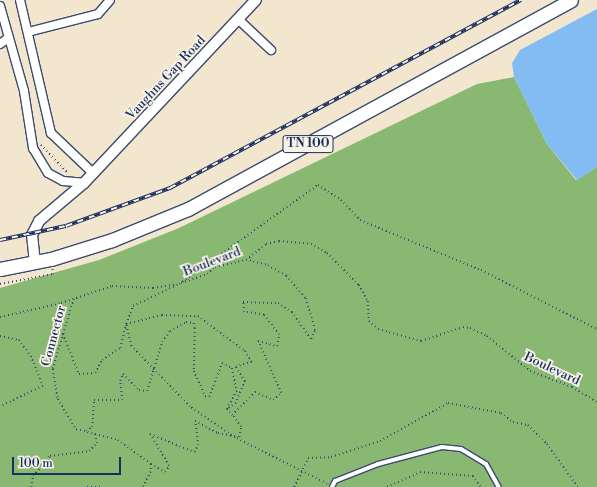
<!DOCTYPE html>
<style>
body{margin:0}
#map{position:relative;width:597px;height:487px;overflow:hidden;background:#f3e6ce;font-family:"Libre Bodoni",serif}
div>[style]{position:absolute}
.forest>*{inset:0;background:#89b872}
.water>*{inset:0;background:#82bcf3}
.path>*{height:1.5px;margin-top:-0.75px;transform-origin:0;background:repeating-linear-gradient(90deg,#3b4a6f 0 1px,transparent 0 4px)}
.roads{filter:drop-shadow(1px 0 #3b4a6f) drop-shadow(-1px 0 #3b4a6f) drop-shadow(0 1px #3b4a6f) drop-shadow(0 -1px #3b4a6f)}
.service>*{height:4px;margin:-2px;padding:0 2px;transform-origin:2px;border-radius:2px;background:#fff}
.minor>*{height:8px;margin:-4px;padding:0 4px;transform-origin:4px;border-radius:4px;background:#fff}
.tertiary>*{height:10px;margin:-5px;padding:0 5px;transform-origin:5px;border-radius:5px;background:#fff}
.primary>*{height:13px;margin:-6.5px;padding:0 6.5px;transform-origin:6.5px;border-radius:6.5px;background:#fff}
.rail>*{height:3.5px;margin-top:-1.75px;transform-origin:0;background:repeating-linear-gradient(90deg,#f7f3e8 0 6px,#1b2f5e 0 12px);box-sizing:border-box;border-block:1px solid #1b2f5e}
span{translate:-50% -50%;white-space:nowrap;text-align:center;line-height:1.15;-webkit-text-stroke:3.5px #f7f3e8;paint-order:stroke}
.shield-label span{padding:1px 3px;background:#f7f3e8;border:1px solid;border-radius:3px;-webkit-text-stroke-width:0}
.shield-label{font-size:12px;color:#1b2f5e;font-weight:700}
.street-label{font-size:13px;color:#1b2f5e}
.scale{position:absolute;left:12px;top:457px;width:109px;height:18px;box-sizing:border-box;border:2px solid #1b2f5e;border-top:0;padding-left:5px;font-size:12px;line-height:14px;white-space:nowrap;color:#1b2f5e;-webkit-text-stroke:3px #f7f3e8;paint-order:stroke}
</style>
<div id="map">
<div class="forest">
<i style="clip-path:polygon(514px 77px,547px 144px,576px 180px,597px 167px,597px 487px,0 487px,0 288px,99px 260px,179px 228px,477px 84px)"></i>
</div>
<div class="water">
<i style="clip-path:polygon(597px 9px,597px 167px,577px 180px,547px 144px,514px 77px,512px 63px,520px 50px)"></i>
</div>
<div class="path">
<i style="left:41px;top:145px;width:40px;rotate:46deg"></i>
<i style="left:181px;top:283px;width:28px;rotate:-19deg"></i>
<i style="left:207px;top:274px;width:11px;rotate:-41deg"></i>
<i style="left:215px;top:267px;width:32px;rotate:-13deg"></i>
<i style="left:246px;top:260px;width:26px;rotate:-39deg"></i>
<i style="left:266px;top:244px;width:13px;rotate:-13deg"></i>
<i style="left:279px;top:241px;width:32px;rotate:5deg"></i>
<i style="left:311px;top:244px;width:18px;rotate:29deg"></i>
<i style="left:327px;top:253px;width:45px;rotate:45deg"></i>
<i style="left:359px;top:285px;width:18px;rotate:61deg"></i>
<i style="left:368px;top:301px;width:20px;rotate:87deg"></i>
<i style="left:369px;top:321px;width:12px;rotate:42deg"></i>
<i style="left:378px;top:329px;width:45px;rotate:15.6deg"></i>
<i style="left:421px;top:341px;width:44px;rotate:-18.4deg"></i>
<i style="left:463px;top:327px;width:7px;rotate:8deg"></i>
<i style="left:470px;top:328px;width:19px;rotate:25deg"></i>
<i style="left:487px;top:336px;width:55px;rotate:39.1deg"></i>
<i style="left:530px;top:371px;width:45px;rotate:20.9deg"></i>
<i style="left:572px;top:387px;width:29px;rotate:31deg"></i>
<i style="left:0;top:284px;width:54px;rotate:-10.7deg"></i>
<i style="left:53px;top:274px;width:6px;rotate:-99deg"></i>
<i style="left:74px;top:299px;width:73px;rotate:106.7deg"></i>
<i style="left:53px;top:369px;width:30px;rotate:81deg"></i>
<i style="left:58px;top:399px;width:35px;rotate:59deg"></i>
<i style="left:76px;top:429px;width:43px;rotate:14.7deg"></i>
<i style="left:118px;top:440px;width:41px;rotate:36deg"></i>
<i style="left:151px;top:464px;width:8px;rotate:90deg"></i>
<i style="left:151px;top:472px;width:17px;rotate:118deg"></i>
<i style="left:0;top:317px;width:63px;rotate:-12.9deg"></i>
<i style="left:61px;top:303px;width:54px;rotate:-18.4deg"></i>
<i style="left:112px;top:286px;width:41px;rotate:2.8deg"></i>
<i style="left:153px;top:288px;width:24px;rotate:-9deg"></i>
<i style="left:63px;top:334px;width:43px;rotate:68.2deg"></i>
<i style="left:79px;top:374px;width:16px;rotate:-4deg"></i>
<i style="left:95px;top:373px;width:15px;rotate:-62deg"></i>
<i style="left:102px;top:360px;width:22px;rotate:-34deg"></i>
<i style="left:120px;top:348px;width:25px;rotate:-76deg"></i>
<i style="left:126px;top:324px;width:37px;rotate:-14deg"></i>
<i style="left:162px;top:315px;width:36px;rotate:2deg"></i>
<i style="left:198px;top:316px;width:59px;rotate:36.7deg"></i>
<i style="left:245px;top:351px;width:13px;rotate:58deg"></i>
<i style="left:252px;top:362px;width:17px;rotate:163deg"></i>
<i style="left:236px;top:367px;width:17px;rotate:57deg"></i>
<i style="left:245px;top:381px;width:24px;rotate:112deg"></i>
<i style="left:236px;top:403px;width:9px;rotate:144deg"></i>
<i style="left:0;top:336px;width:19px;rotate:12deg"></i>
<i style="left:19px;top:340px;width:20px;rotate:53deg"></i>
<i style="left:31px;top:356px;width:32px;rotate:68deg"></i>
<i style="left:43px;top:386px;width:48px;rotate:154deg"></i>
<i style="left:227px;top:409px;width:8px;rotate:50deg"></i>
<i style="left:232px;top:415px;width:33px;rotate:-45deg"></i>
<i style="left:255px;top:392px;width:20px;rotate:24deg"></i>
<i style="left:273px;top:400px;width:11px;rotate:-41deg"></i>
<i style="left:281px;top:393px;width:57px;rotate:-113.9deg"></i>
<i style="left:258px;top:341px;width:20px;rotate:15deg"></i>
<i style="left:277px;top:346px;width:11px;rotate:-80deg"></i>
<i style="left:279px;top:335px;width:25px;rotate:-127deg"></i>
<i style="left:264px;top:315px;width:20px;rotate:-171deg"></i>
<i style="left:244px;top:312px;width:10px;rotate:-96deg"></i>
<i style="left:243px;top:302px;width:35px;rotate:2deg"></i>
<i style="left:278px;top:303px;width:17px;rotate:33deg"></i>
<i style="left:292px;top:312px;width:33px;rotate:55deg"></i>
<i style="left:311px;top:339px;width:10px;rotate:-66deg"></i>
<i style="left:315px;top:330px;width:34px;rotate:-107deg"></i>
<i style="left:305px;top:298px;width:29px;rotate:-131deg"></i>
<i style="left:286px;top:276px;width:23px;rotate:-151deg"></i>
<i style="left:266px;top:265px;width:21px;rotate:-166deg"></i>
<i style="left:86px;top:431px;width:7px;rotate:-34deg"></i>
<i style="left:92px;top:427px;width:27px;rotate:-86deg"></i>
<i style="left:94px;top:400px;width:28px"></i>
<i style="left:122px;top:400px;width:19px;rotate:-96deg"></i>
<i style="left:120px;top:381px;width:8px;rotate:-67deg"></i>
<i style="left:123px;top:374px;width:23px;rotate:45deg"></i>
<i style="left:139px;top:390px;width:8px;rotate:7deg"></i>
<i style="left:147px;top:391px;width:51px;rotate:-73deg"></i>
<i style="left:162px;top:342px;width:14px;rotate:-54deg"></i>
<i style="left:170px;top:331px;width:18px;rotate:-29deg"></i>
<i style="left:186px;top:322px;width:8px;rotate:7deg"></i>
<i style="left:194px;top:323px;width:5px;rotate:79deg"></i>
<i style="left:195px;top:328px;width:43px;rotate:91.3deg"></i>
<i style="left:194px;top:371px;width:27px;rotate:66deg"></i>
<i style="left:205px;top:396px;width:4px;rotate:14deg"></i>
<i style="left:209px;top:397px;width:36px;rotate:-69deg"></i>
<i style="left:222px;top:363px;width:11px;rotate:27deg"></i>
<i style="left:232px;top:368px;width:24px;rotate:78deg"></i>
<i style="left:237px;top:391px;width:21px;rotate:119deg"></i>
<i style="left:151px;top:464px;width:16px;rotate:30deg"></i>
<i style="left:165px;top:472px;width:7px;rotate:-56deg"></i>
<i style="left:169px;top:466px;width:37px;rotate:-121deg"></i>
<i style="left:150px;top:434px;width:48px;rotate:22.2deg"></i>
<i style="left:194px;top:452px;width:8px;rotate:-60deg"></i>
<i style="left:198px;top:445px;width:24px;rotate:-97deg"></i>
<i style="left:195px;top:421px;width:26px;rotate:28deg"></i>
<i style="left:218px;top:433px;width:21px;rotate:11deg"></i>
<i style="left:239px;top:437px;width:10px;rotate:-79deg"></i>
<i style="left:241px;top:427px;width:15px;rotate:-127deg"></i>
<i style="left:327px;top:484px;width:103px;rotate:-153.4deg"></i>
<i style="left:235px;top:438px;width:55px;rotate:-145.4deg"></i>
<i style="left:190px;top:407px;width:85px;rotate:-134deg"></i>
<i style="left:131px;top:346px;width:23px;rotate:-103deg"></i>
<i style="left:126px;top:324px;width:19px;rotate:-69deg"></i>
<i style="left:133px;top:306px;width:51px;rotate:-25.6deg"></i>
<i style="left:179px;top:284px;width:171px;rotate:-35.5deg"></i>
<i style="left:318px;top:185px;width:27px;rotate:33deg"></i>
<i style="left:341px;top:200px;width:28px;rotate:46deg"></i>
<i style="left:360px;top:220px;width:131px;rotate:22.5deg"></i>
<i style="left:481px;top:270px;width:130px;rotate:27deg"></i>
<i style="left:31px;top:487px;width:11px;rotate:-80deg"></i>
<i style="left:33px;top:476px;width:26px;rotate:-50deg"></i>
<i style="left:50px;top:456px;width:39px;rotate:-7deg"></i>
<i style="left:89px;top:451px;width:11px;rotate:-45deg"></i>
<i style="left:97px;top:443px;width:11px;rotate:-105deg"></i>
<i style="left:87px;top:487px;width:16px"></i>
<i style="left:294px;top:487px;width:32px;rotate:-64deg"></i>
<i style="left:308px;top:458px;width:23px;rotate:-2deg"></i>
<i style="left:331px;top:457px;width:52px;rotate:-18.1deg"></i>
<i style="left:380px;top:441px;width:78px;rotate:-29.2deg"></i>
<i style="left:448px;top:403px;width:54px;rotate:10.7deg"></i>
<i style="left:501px;top:413px;width:15px;rotate:37deg"></i>
<i style="left:513px;top:422px;width:15px;rotate:11deg"></i>
<i style="left:528px;top:425px;width:27px;rotate:45deg"></i>
<i style="left:547px;top:444px;width:53px;rotate:54.2deg"></i>
<i style="left:387px;top:487px;width:36px;rotate:-24deg"></i>
<i style="left:420px;top:472px;width:53px;rotate:4.3deg"></i>
<i style="left:473px;top:476px;width:14px;rotate:54deg"></i>
</div>
<div class="roads">
<div class="service">
<i style="left:332px;top:487px;width:7px;rotate:-63deg"></i>
<i style="left:335px;top:481px;width:46px;rotate:-21.6deg"></i>
<i style="left:378px;top:464px;width:66px;rotate:-14.9deg"></i>
<i style="left:442px;top:447px;width:19px;rotate:6deg"></i>
<i style="left:461px;top:449px;width:29px;rotate:31deg"></i>
<i style="left:486px;top:464px;width:26px;rotate:61deg"></i>
</div>
<div class="minor">
<i style="left:20px;top:0;width:137px;rotate:76.9deg"></i>
<i style="left:51px;top:133px;width:58px;rotate:43.6deg"></i>
<i style="left:0;top:6px;width:88px;rotate:74.2deg"></i>
<i style="left:24px;top:91px;width:58px;rotate:81deg"></i>
<i style="left:33px;top:148px;width:29px;rotate:59deg"></i>
<i style="left:48px;top:173px;width:17px;rotate:28deg"></i>
<i style="left:63px;top:181px;width:21px;rotate:5deg"></i>
<i style="left:239px;top:20px;width:44px;rotate:43.2deg"></i>
<i style="left:28px;top:32px;width:72px;rotate:-14.4deg"></i>
<i style="left:98px;top:14px;width:18px;rotate:-49deg"></i>
<i style="left:0;top:44px;width:9px;rotate:-36deg"></i>
</div>
<div class="tertiary">
<i style="left:35px;top:263px;width:28px;rotate:-96deg"></i>
<i style="left:32px;top:235px;width:16px;rotate:-63deg"></i>
<i style="left:39px;top:221px;width:59px;rotate:-40.2deg"></i>
<i style="left:84px;top:183px;width:251px;rotate:-46.8deg"></i>
</div>
<div class="primary">
<i style="left:0;top:269px;width:52px;rotate:-11.1deg"></i>
<i style="left:51px;top:259px;width:64px;rotate:-17.3deg"></i>
<i style="left:112px;top:240px;width:82px;rotate:-22.2deg"></i>
<i style="left:188px;top:209px;width:436px;rotate:-28.6deg"></i>
</div>
</div>
<div class="rail">
<i style="left:0;top:240px;width:67px;rotate:-12deg"></i>
<i style="left:66px;top:226px;width:111px;rotate:-20.1deg"></i>
<i style="left:170px;top:188px;width:398px;rotate:-28.2deg"></i>
</div>
<div class="shield-label">
<span style="left:308px;top:144px">TN 100</span>
</div>
<div class="street-label">
<span style="left:166px;top:78px;rotate:-47deg">Vaughns Gap Road</span>
<span style="left:212px;top:262px;rotate:-21deg">Boulevard</span>
<span style="left:54px;top:336px;rotate:-75deg">Connector</span>
<span style="left:552px;top:369px;rotate:25deg">Boulevard</span>
</div>
<div class="scale">100 m</div>
</div>
